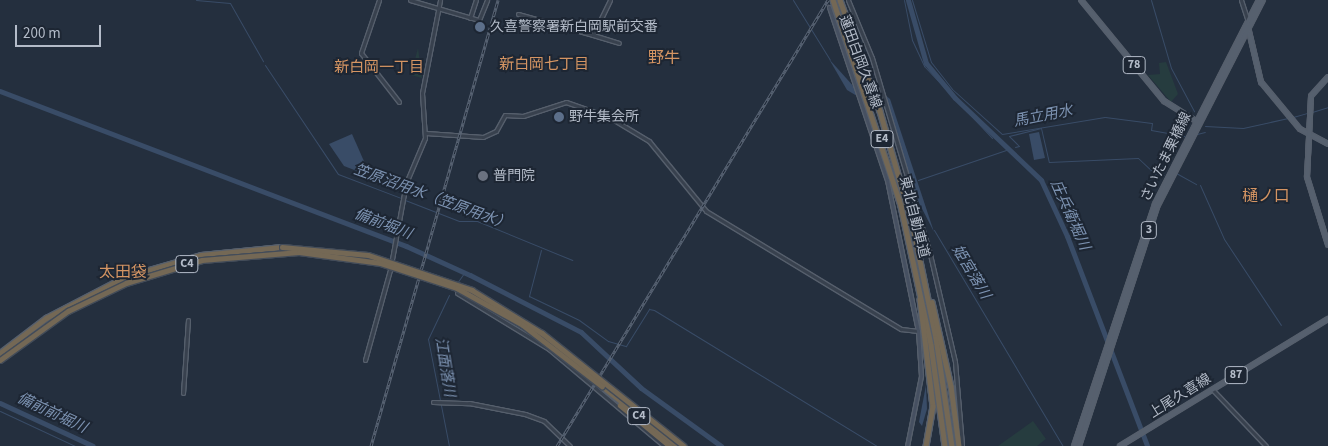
<!DOCTYPE html>
<meta charset="utf-8">
<style>
body{margin:0}
#map{position:relative;width:1328px;height:446px;overflow:hidden;background:#242f3e;font-family:"Source Sans 3","Noto Sans JP",sans-serif}
div>[style]{position:absolute}
.green>*{inset:0;background:#263c3f}
.water>*{inset:0;background:#394c67}
.stream>*{height:1px;margin:-0.5px;padding:0 0.5px;transform-origin:0.5px;border-radius:0.5px;background:#394c67}
.river>*{height:5px;margin:-2.5px;padding:0 2.5px;transform-origin:2.5px;border-radius:2.5px;background:#394c67}
.secondary-tunnel>*{height:3px;margin-top:-1.5px;transform-origin:0;background:repeating-linear-gradient(90deg,#3a4453 0 3px,transparent 0 4.5px)}
.roads{filter:drop-shadow(1px 0 #565f6c) drop-shadow(-1px 0 #565f6c) drop-shadow(0 1px #565f6c) drop-shadow(0 -1px #565f6c)}
.tertiary>*{height:3px;margin:-1.5px;padding:0 1.5px;transform-origin:1.5px;border-radius:1.5px;background:#38414e}
.secondary>*{height:3px;margin:-1.5px;padding:0 1.5px;transform-origin:1.5px;border-radius:1.5px;background:#465061}
.primary>*{height:4px;margin:-2px;padding:0 2px;transform-origin:2px;border-radius:2px;background:#56606e}
.motorway>*{height:4.5px;margin:-2.25px;padding:0 2.25px;transform-origin:2.25px;border-radius:2.25px;background:#746855}
.rail>*{height:3px;margin-top:-1.5px;transform-origin:0;background:repeating-linear-gradient(90deg,#1d2633 0 4px,#5a6575 0 8px);box-sizing:border-box;border-block:1px solid #5a6575}
.bridges{filter:drop-shadow(1px 0 #434c59) drop-shadow(-1px 0 #434c59) drop-shadow(0 1px #434c59) drop-shadow(0 -1px #434c59)}
.motorway-bridge>*{height:4.5px;margin:-2.25px;padding:0 2.25px;transform-origin:2.25px;border-radius:2.25px;background:#746855}
.dots>*{width:14px;height:14px;translate:-50% -50%;box-sizing:border-box;border:2px solid #1d2633;border-radius:50%}
span{translate:-50% -50%;white-space:nowrap;text-align:center;line-height:1.15;-webkit-text-stroke:4px #1d2633;paint-order:stroke}
.shield-label span{padding:1px 4px;background:#1d2633;border:1px solid;border-radius:4px;-webkit-text-stroke-width:0}
.shield-label{font-size:12px;color:#b4bcc9;font-weight:700}
.poi-label{font-size:14px;color:#b4bcc9}
.left{translate:0 -50%;text-align:left}
.street-label{font-size:14px;color:#b4bcc9}
.neighbourhood-label{font-size:15px;color:#d59563}
.water-label{font-size:15px;color:#7c92b1;font-style:italic}
.quarter-label{font-size:16px;color:#d59563}
.scale{position:absolute;left:15px;top:25px;width:86px;height:22px;box-sizing:border-box;border:2px solid #b4bcc9;border-top:0;padding-left:6px;font-size:15px;line-height:18px;white-space:nowrap;color:#b4bcc9;-webkit-text-stroke:4px #1d2633;paint-order:stroke}
</style>
<div id="map">
<div class="green">
<i style="clip-path:polygon(418px 48px,422px 78px,411px 75px)"></i>
<i style="clip-path:polygon(1166px 62px,1178px 94px,1171px 102px,1148px 75px,1160px 74px,1159px 63px)"></i>
<i style="clip-path:polygon(1033px 421px,1046px 439px,1037px 446px,998px 446px)"></i>
</div>
<div class="water">
<i style="clip-path:polygon(829px 59px,855px 88px,857px 96px,847px 90px)"></i>
<i style="clip-path:polygon(884px 94px,890px 99px,934px 232px,915px 195px)"></i>
<i style="clip-path:polygon(1039px 132px,1045px 158px,1034px 160px,1029px 134px)"></i>
<i style="clip-path:polygon(352px 134px,367px 168px,362px 173px,344px 166px,329px 144px)"></i>
<i style="clip-path:polygon(926px 385px,927px 409px,922px 426px,919px 422px)"></i>
</div>
<div class="stream">
<i style="left:196px;top:0;width:34px;rotate:5deg"></i>
<i style="left:230px;top:3px;width:67px;rotate:60.4deg"></i>
<i style="left:793px;top:0;width:70px;rotate:58.3deg"></i>
<i style="left:904px;top:0;width:41px;rotate:78.7deg"></i>
<i style="left:912px;top:40px;width:29px;rotate:65deg"></i>
<i style="left:924px;top:66px;width:99px;rotate:46.6deg"></i>
<i style="left:912px;top:0;width:65px;rotate:73deg"></i>
<i style="left:931px;top:62px;width:34px;rotate:52deg"></i>
<i style="left:952px;top:89px;width:67px;rotate:42deg"></i>
<i style="left:1002px;top:134px;width:104px;rotate:-9.4deg"></i>
<i style="left:1105px;top:117px;width:47px;rotate:7.3deg"></i>
<i style="left:1152px;top:123px;width:7px;rotate:98deg"></i>
<i style="left:1151px;top:130px;width:34px;rotate:10deg"></i>
<i style="left:1151px;top:0;width:71px;rotate:73.6deg"></i>
<i style="left:1171px;top:68px;width:49px;rotate:61.9deg"></i>
<i style="left:265px;top:65px;width:131px;rotate:56.2deg"></i>
<i style="left:338px;top:174px;width:67px;rotate:20.9deg"></i>
<i style="left:594px;top:110px;width:15px;rotate:16deg"></i>
<i style="left:1312px;top:112px;width:17px;rotate:-17deg"></i>
<i style="left:612px;top:116px;width:46px;rotate:31.6deg"></i>
<i style="left:651px;top:140px;width:31px;rotate:52deg"></i>
<i style="left:1293px;top:117px;width:15px;rotate:-16deg"></i>
<i style="left:1205px;top:126px;width:38px;rotate:3deg"></i>
<i style="left:1243px;top:128px;width:46px;rotate:-12.5deg"></i>
<i style="left:1197px;top:134px;width:8px;rotate:-14deg"></i>
<i style="left:1015px;top:147px;width:4px;rotate:-14deg"></i>
<i style="left:1019px;top:146px;width:14px;rotate:-135deg"></i>
<i style="left:1009px;top:136px;width:33px;rotate:-14deg"></i>
<i style="left:1041px;top:128px;width:35px;rotate:77deg"></i>
<i style="left:1049px;top:162px;width:89px;rotate:-2.6deg"></i>
<i style="left:1138px;top:158px;width:25px;rotate:43deg"></i>
<i style="left:1156px;top:175px;width:8px"></i>
<i style="left:672px;top:167px;width:45px;rotate:50.4deg"></i>
<i style="left:1176px;top:173px;width:23px;rotate:29deg"></i>
<i style="left:918px;top:180px;width:93px;rotate:-18.8deg"></i>
<i style="left:1200px;top:185px;width:59px;rotate:66deg"></i>
<i style="left:1224px;top:239px;width:103px;rotate:56.5deg"></i>
<i style="left:405px;top:200px;width:58px;rotate:21.3deg"></i>
<i style="left:459px;top:221px;width:18px"></i>
<i style="left:477px;top:221px;width:103px;rotate:22.3deg"></i>
<i style="left:934px;top:230px;width:252px;rotate:59.2deg"></i>
<i style="left:541px;top:250px;width:48px;rotate:104.6deg"></i>
<i style="left:529px;top:296px;width:55px;rotate:25.6deg"></i>
<i style="left:579px;top:320px;width:36px;rotate:36deg"></i>
<i style="left:608px;top:341px;width:19px;rotate:16deg"></i>
<i style="left:626px;top:346px;width:44px;rotate:-58.1deg"></i>
<i style="left:649px;top:309px;width:5px;rotate:11deg"></i>
<i style="left:654px;top:310px;width:261px;rotate:31.4deg"></i>
<i style="left:457px;top:283px;width:12px;rotate:-55deg"></i>
<i style="left:449px;top:295px;width:49px;rotate:115.5deg"></i>
<i style="left:428px;top:339px;width:109px;rotate:78.9deg"></i>
<i style="left:0;top:411px;width:83px;rotate:25deg"></i>
</div>
<div class="river">
<i style="left:908px;top:0;width:66px;rotate:74.1deg"></i>
<i style="left:926px;top:63px;width:45px;rotate:50.4deg"></i>
<i style="left:955px;top:98px;width:119px;rotate:43.6deg"></i>
<i style="left:1041px;top:180px;width:62px;rotate:65.1deg"></i>
<i style="left:1067px;top:236px;width:225px;rotate:69.1deg"></i>
<i style="left:0;top:91px;width:435px;rotate:20.9deg"></i>
<i style="left:406px;top:246px;width:70px;rotate:24.4deg"></i>
<i style="left:470px;top:275px;width:125px;rotate:27.2deg"></i>
<i style="left:581px;top:332px;width:82px;rotate:43deg"></i>
<i style="left:641px;top:388px;width:99px;rotate:35.9deg"></i>
<i style="left:0;top:403px;width:102px;rotate:24.8deg"></i>
</div>
<div class="secondary-tunnel">
<i style="left:826px;top:0;width:8px;rotate:67deg"></i>
</div>
<div class="roads">
<div class="tertiary">
<i style="left:379px;top:0;width:56px;rotate:108.8deg"></i>
<i style="left:361px;top:53px;width:62px;rotate:52.2deg"></i>
<i style="left:410px;top:0;width:72px;rotate:16.2deg"></i>
<i style="left:479px;top:20px;width:22px;rotate:-68deg"></i>
<i style="left:848px;top:0;width:63px;rotate:67.5deg"></i>
<i style="left:872px;top:58px;width:200px;rotate:73.5deg"></i>
<i style="left:929px;top:250px;width:115px;rotate:76.9deg"></i>
<i style="left:955px;top:362px;width:84px;rotate:85.2deg"></i>
<i style="left:1241px;top:0;width:23px;rotate:72deg"></i>
<i style="left:518px;top:14px;width:78px;rotate:15.6deg"></i>
<i style="left:593px;top:35px;width:39px;rotate:-64deg"></i>
<i style="left:470px;top:18px;width:19px;rotate:-72deg"></i>
<i style="left:593px;top:35px;width:27px;rotate:17deg"></i>
<i style="left:426px;top:133px;width:57px;rotate:4deg"></i>
<i style="left:483px;top:137px;width:14px;rotate:-25deg"></i>
<i style="left:496px;top:131px;width:18px;rotate:-61deg"></i>
<i style="left:505px;top:115px;width:18px;rotate:3deg"></i>
<i style="left:523px;top:116px;width:45px;rotate:-18deg"></i>
<i style="left:566px;top:102px;width:46px;rotate:19.2deg"></i>
<i style="left:609px;top:117px;width:47px;rotate:31deg"></i>
<i style="left:649px;top:141px;width:90px;rotate:50.8deg"></i>
<i style="left:706px;top:211px;width:228px;rotate:31.2deg"></i>
<i style="left:901px;top:329px;width:17px;rotate:7deg"></i>
<i style="left:457px;top:293px;width:108px;rotate:31.3deg"></i>
<i style="left:549px;top:349px;width:150px;rotate:40.1deg"></i>
<i style="left:365px;top:360px;width:93px;rotate:-74.5deg"></i>
<i style="left:390px;top:270px;width:88px;rotate:-79.6deg"></i>
<i style="left:406px;top:183px;width:49px;rotate:-67.1deg"></i>
<i style="left:425px;top:138px;width:45px;rotate:-93.8deg"></i>
<i style="left:422px;top:93px;width:95px;rotate:-79deg"></i>
<i style="left:1213px;top:390px;width:77px;rotate:46.6deg"></i>
<i style="left:183px;top:393px;width:73px;rotate:-86.1deg"></i>
<i style="left:433px;top:402px;width:36px;rotate:2deg"></i>
<i style="left:469px;top:403px;width:57px;rotate:11.1deg"></i>
<i style="left:525px;top:414px;width:20px;rotate:20deg"></i>
<i style="left:544px;top:421px;width:36px;rotate:44deg"></i>
</div>
<div class="secondary">
<i style="left:829px;top:7px;width:182px;rotate:71.5deg"></i>
<i style="left:887px;top:180px;width:154px;rotate:78.4deg"></i>
<i style="left:918px;top:331px;width:45px;rotate:86.2deg"></i>
<i style="left:921px;top:376px;width:71px;rotate:101.3deg"></i>
</div>
<div class="primary">
<i style="left:1081px;top:0;width:131px;rotate:50.6deg"></i>
<i style="left:1164px;top:101px;width:39px;rotate:32deg"></i>
<i style="left:1248px;top:27px;width:57px;rotate:76.7deg"></i>
<i style="left:1261px;top:82px;width:61px;rotate:50.3deg"></i>
<i style="left:1300px;top:129px;width:32px;rotate:28deg"></i>
<i style="left:1328px;top:77px;width:25px;rotate:132deg"></i>
<i style="left:1311px;top:96px;width:81px;rotate:92.8deg"></i>
<i style="left:1307px;top:177px;width:71px;rotate:72.8deg"></i>
<i style="left:1074px;top:446px;width:255px;rotate:-71.5deg"></i>
<i style="left:1155px;top:204px;width:229px;rotate:-63deg"></i>
<i style="left:1079px;top:446px;width:254px;rotate:-71.9deg"></i>
<i style="left:1158px;top:205px;width:230px;rotate:-62.9deg"></i>
<i style="left:1120px;top:446px;width:244px;rotate:-31.4deg"></i>
</div>
<div class="motorway">
<i style="left:833px;top:0;width:217px;rotate:71.7deg"></i>
<i style="left:901px;top:206px;width:142px;rotate:77.8deg"></i>
<i style="left:931px;top:345px;width:102px;rotate:82.1deg"></i>
<i style="left:840px;top:0;width:118px;rotate:70.2deg"></i>
<i style="left:880px;top:111px;width:121px;rotate:74.1deg"></i>
<i style="left:913px;top:227px;width:113px;rotate:78.3deg"></i>
<i style="left:936px;top:338px;width:109px;rotate:81.6deg"></i>
<i style="left:920px;top:299px;width:108px;rotate:83.1deg"></i>
<i style="left:933px;top:406px;width:41px;rotate:99.9deg"></i>
<i style="left:932px;top:302px;width:86px;rotate:77.3deg"></i>
<i style="left:951px;top:386px;width:61px;rotate:82.4deg"></i>
<i style="left:0;top:353px;width:58px;rotate:-37.3deg"></i>
<i style="left:46px;top:318px;width:89px;rotate:-27.4deg"></i>
<i style="left:125px;top:277px;width:79px;rotate:-16.1deg"></i>
<i style="left:201px;top:255px;width:81px;rotate:-5.6deg"></i>
<i style="left:602px;top:386px;width:97px;rotate:38.3deg"></i>
<i style="left:620px;top:405px;width:65px;rotate:39.4deg"></i>
</div>
</div>
<div class="rail">
<i style="left:371px;top:446px;width:464px;rotate:-74.1deg"></i>
<i style="left:557px;top:446px;width:522px;rotate:-58.72deg"></i>
</div>
<div class="bridges">
<div class="motorway-bridge">
<i style="left:282px;top:247px;width:86px;rotate:5.3deg"></i>
<i style="left:368px;top:255px;width:110px;rotate:18.6deg"></i>
<i style="left:472px;top:290px;width:82px;rotate:31.6deg"></i>
<i style="left:542px;top:333px;width:181px;rotate:38.5deg"></i>
<i style="left:0;top:360px;width:84px;rotate:-35.8deg"></i>
<i style="left:68px;top:311px;width:64px;rotate:-25.8deg"></i>
<i style="left:126px;top:283px;width:79px;rotate:-16.8deg"></i>
<i style="left:202px;top:260px;width:97px;rotate:-4.7deg"></i>
<i style="left:299px;top:252px;width:82px;rotate:7.7deg"></i>
<i style="left:380px;top:263px;width:81px;rotate:18deg"></i>
<i style="left:457px;top:288px;width:76px;rotate:29.3deg"></i>
<i style="left:523px;top:325px;width:100px;rotate:37.7deg"></i>
</div>
</div>
<div class="dots">
<i style="left:480px;top:27px;background:#5c6f8a"></i>
<i style="left:559px;top:117px;background:#5c6f8a"></i>
<i style="left:483px;top:176px;background:#6b7280"></i>
</div>
<div class="shield-label">
<span style="left:1134px;top:65px">78</span>
<span style="left:882px;top:139px">E4</span>
<span style="left:1149px;top:230px">3</span>
<span style="left:187px;top:264px">C4</span>
<span style="left:1236px;top:375px">87</span>
<span style="left:639px;top:416px">C4</span>
</div>
<div class="poi-label">
<span class="left" style="left:490px;top:27px">久喜警察署新白岡駅前交番</span>
<span class="left" style="left:569px;top:117px">野牛集会所</span>
<span class="left" style="left:493px;top:176px">普門院</span>
</div>
<div class="street-label">
<span style="left:860px;top:62px;rotate:70deg">蓮田白岡久喜線</span>
<span style="left:1166px;top:157px;rotate:-64deg">さいたま栗橋線</span>
<span style="left:914px;top:217px;rotate:76deg">東北自動車道</span>
<span style="left:1180px;top:396px;rotate:-32deg">上尾久喜線</span>
</div>
<div class="neighbourhood-label">
<span style="left:544px;top:65px">新白岡七丁目</span>
<span style="left:379px;top:68px">新白岡一丁目</span>
</div>
<div class="water-label">
<span style="left:1043px;top:116px;rotate:-11deg">馬立用水</span>
<span style="left:432px;top:197px;rotate:20deg">笠原沼用水（笠原用水）</span>
<span style="left:1070px;top:215px;rotate:66deg">庄兵衛堀川</span>
<span style="left:383px;top:224px;rotate:21deg">備前堀川</span>
<span style="left:971px;top:272px;rotate:59deg">姫宮落川</span>
<span style="left:445px;top:367px;rotate:81deg">江面落川</span>
<span style="left:52px;top:413px;rotate:25deg">備前前堀川</span>
</div>
<div class="quarter-label">
<span style="left:664px;top:58px">野牛</span>
<span style="left:1266px;top:196px">樋ノ口</span>
<span style="left:123px;top:272px">太田袋</span>
</div>
<div class="scale">200 m</div>
</div>
